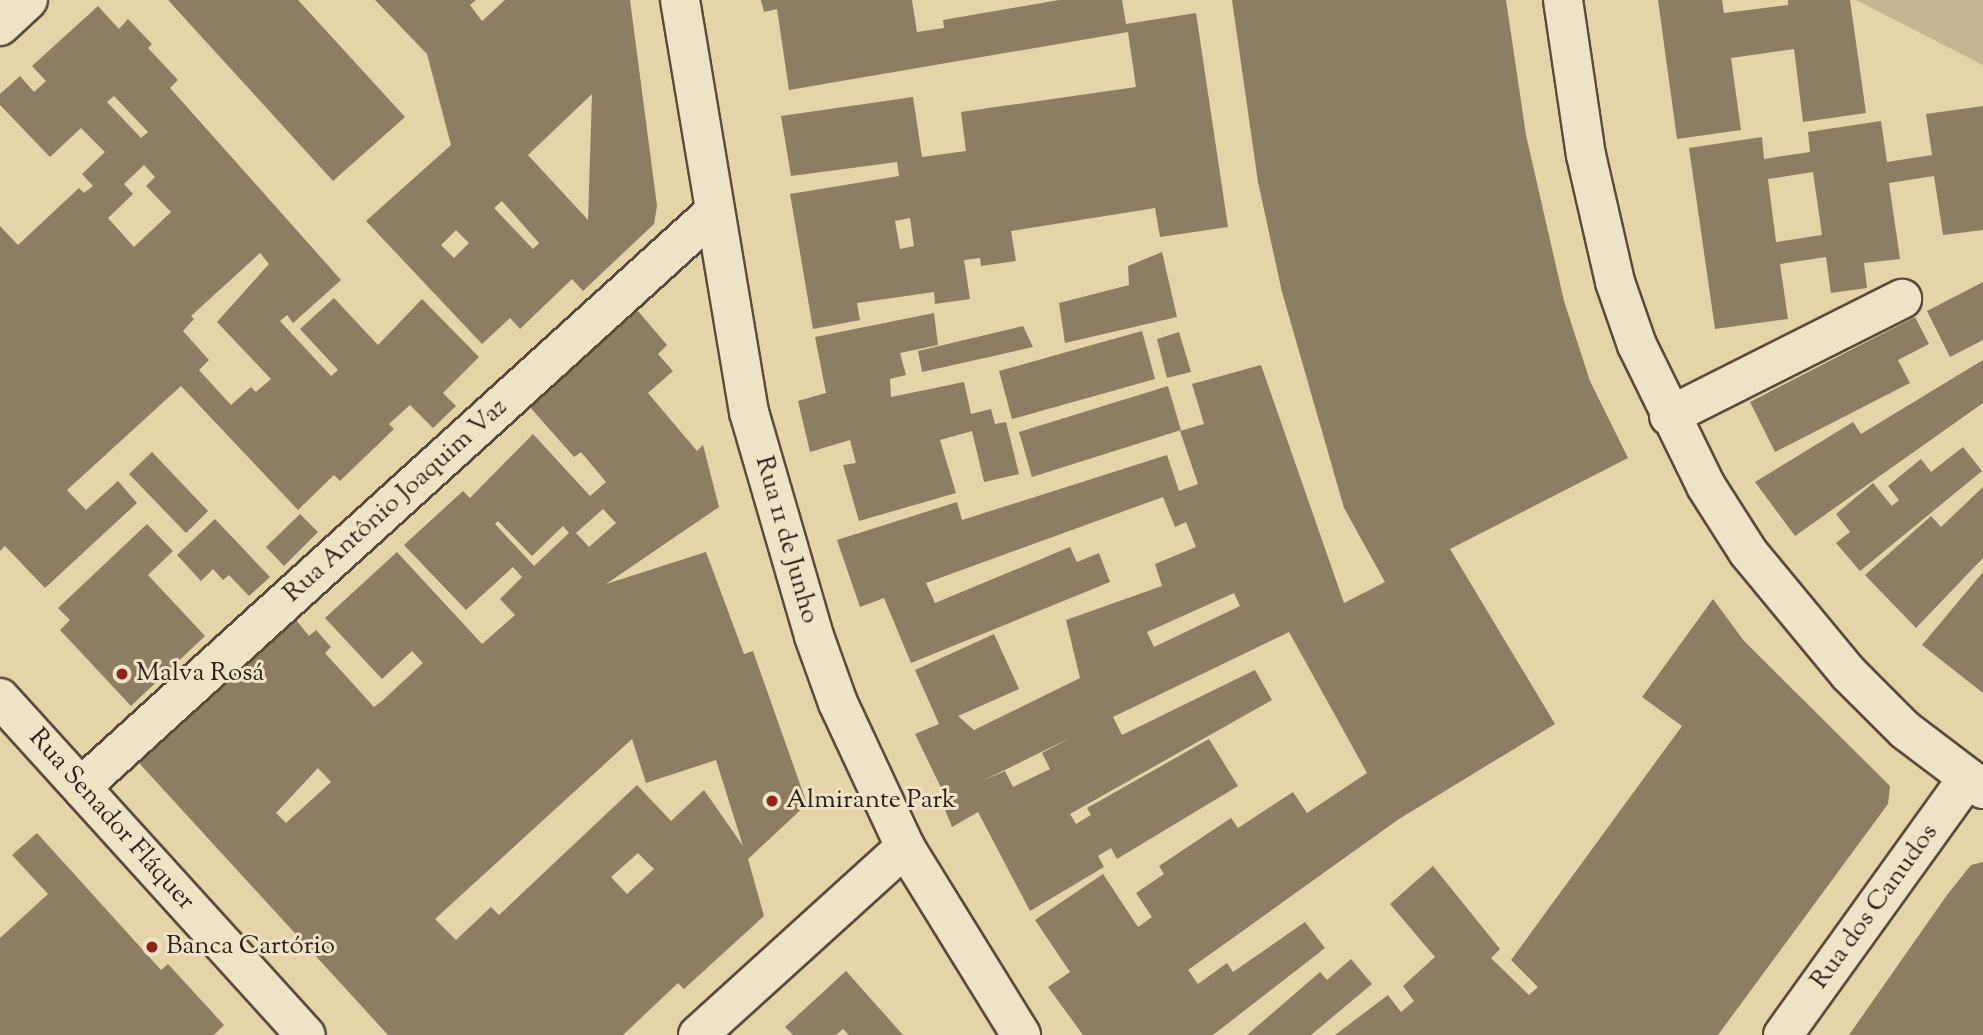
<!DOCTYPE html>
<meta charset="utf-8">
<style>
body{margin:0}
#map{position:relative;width:1983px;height:1035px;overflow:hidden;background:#e5d4a8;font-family:"Sorts Mill Goudy",serif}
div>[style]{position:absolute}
.green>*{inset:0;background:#c6b590}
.building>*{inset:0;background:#8c7d63}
.roads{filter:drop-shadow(2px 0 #5a4c3d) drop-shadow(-2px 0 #5a4c3d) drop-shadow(0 2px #5a4c3d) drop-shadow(0 -2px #5a4c3d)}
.minor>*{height:38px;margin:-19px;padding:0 19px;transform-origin:19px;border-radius:19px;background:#eee3c6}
.dots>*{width:19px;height:19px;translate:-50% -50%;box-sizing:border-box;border:4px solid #eee3c6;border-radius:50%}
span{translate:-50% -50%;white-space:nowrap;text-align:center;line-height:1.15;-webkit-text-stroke:6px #eee3c6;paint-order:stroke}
.street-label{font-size:26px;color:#2c1f19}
.poi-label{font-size:26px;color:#2c1f19}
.left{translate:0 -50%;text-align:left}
</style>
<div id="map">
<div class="green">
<i style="clip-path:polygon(1856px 0,1983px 0,1983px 65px)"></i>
</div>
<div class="building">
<i style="clip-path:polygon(168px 0,298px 0,405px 117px,333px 181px)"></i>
<i style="clip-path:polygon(evenodd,375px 0,476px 0,470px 5px,482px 21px,505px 0,630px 0,657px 206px,654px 224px,583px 291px,572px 279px,520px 329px,510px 318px,482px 344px,366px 221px,451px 145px,427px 54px,375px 0,592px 94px,588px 220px,528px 155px,592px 94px,375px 0,502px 201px,539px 243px,533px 249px,494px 208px,502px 201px,375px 0,456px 230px,469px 243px,454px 258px,441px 245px,456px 230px)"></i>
<i style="clip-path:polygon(evenodd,761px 0,912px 0,917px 32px,944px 28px,943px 20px,1059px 0,1122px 0,1126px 24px,1196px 13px,1228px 227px,1160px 237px,1155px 208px,1011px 231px,1016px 261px,981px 266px,980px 258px,964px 260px,970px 299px,935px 304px,934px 292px,857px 303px,860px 320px,813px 329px,790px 194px,899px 176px,897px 162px,791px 176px,781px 116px,913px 97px,922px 157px,966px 151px,961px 112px,1136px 87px,1128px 32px,789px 90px,777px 9px,764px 12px,761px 0,910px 218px,914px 246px,900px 249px,895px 221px,910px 218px)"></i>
<i style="clip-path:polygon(evenodd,1232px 0,1506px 0,1526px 135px,1564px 301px,1590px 381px,1628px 458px,1450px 549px,1555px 724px,1399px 819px,1188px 970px,1198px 984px,1227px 963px,1233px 972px,1305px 922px,1325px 948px,1213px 1035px,1083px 1035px,1048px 987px,1070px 972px,1035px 920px,1103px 874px,1138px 927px,1152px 917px,1136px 893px,1164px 874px,1159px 866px,1231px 818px,1238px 828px,1293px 792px,1307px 813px,1367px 773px,1289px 632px,1113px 717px,1122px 735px,1255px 670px,1272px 700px,1070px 814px,1076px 824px,1091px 815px,1087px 808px,1209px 739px,1238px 786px,1117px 859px,1111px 848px,1098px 856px,1104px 867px,1030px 911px,978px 812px,952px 827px,941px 800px,946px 798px,915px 734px,939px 724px,915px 670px,994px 634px,1019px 689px,958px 716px,974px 730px,1080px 678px,1066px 620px,1162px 586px,1155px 564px,1196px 547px,1186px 522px,1175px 527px,1163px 497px,926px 583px,935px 603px,1070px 547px,1077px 562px,1099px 553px,1110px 582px,911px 663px,884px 598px,860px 607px,837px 540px,957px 502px,962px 520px,1167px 455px,1179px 491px,1198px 484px,1180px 431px,1204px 424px,1192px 384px,1261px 365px,1344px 603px,1385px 582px,1344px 508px,1282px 292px,1258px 182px,1232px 0,1234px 593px,1240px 606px,1154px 647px,1147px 632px,1234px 593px,1232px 0,1072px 737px,1042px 753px,1050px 769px,1013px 787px,1005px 771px,980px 782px,1072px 737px)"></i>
<i style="clip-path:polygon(1658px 0,1722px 0,1724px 13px,1788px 5px,1788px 0,1850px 0,1866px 113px,1803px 122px,1794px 49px,1731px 58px,1741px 130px,1677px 139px)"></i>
<i style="clip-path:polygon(evenodd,98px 6px,119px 29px,128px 19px,152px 44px,148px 48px,178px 80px,170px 88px,341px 280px,293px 323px,287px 315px,280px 321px,331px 376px,338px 370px,300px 329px,334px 298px,378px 345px,422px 299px,479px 357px,443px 393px,456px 406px,433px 428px,410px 405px,389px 424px,394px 429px,340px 481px,334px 475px,298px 510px,181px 386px,67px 490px,86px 510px,118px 481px,137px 503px,45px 588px,5px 546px,0 551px,0 226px,18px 245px,79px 188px,84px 193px,93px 186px,82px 174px,105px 152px,81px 128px,50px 157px,0 105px,0 94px,20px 76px,34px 92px,46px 81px,32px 66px,98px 6px,114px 96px,148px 132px,141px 138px,107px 102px,114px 96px,98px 6px,144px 165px,155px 177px,146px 186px,171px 212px,134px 247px,108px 218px,133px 194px,124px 184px,144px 165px,98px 6px,260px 253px,269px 264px,217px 322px,271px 379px,256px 392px,251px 387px,231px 405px,199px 370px,209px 360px,183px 331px,194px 319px,191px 316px,260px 253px)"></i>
<i style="clip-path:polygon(evenodd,1983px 106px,1983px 230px,1943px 235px,1934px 176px,1889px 183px,1900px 259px,1864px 263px,1867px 288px,1831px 293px,1826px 257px,1780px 264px,1788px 319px,1715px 329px,1689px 148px,1762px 137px,1764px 159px,1810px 152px,1808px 132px,1881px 121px,1887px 162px,1932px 155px,1926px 114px,1983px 106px,1813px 172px,1822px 235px,1776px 242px,1768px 179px,1813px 172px)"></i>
<i style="clip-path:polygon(1162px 252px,1177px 317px,1065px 343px,1059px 303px,1129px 285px,1128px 266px)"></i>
<i style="clip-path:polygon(1983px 282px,1983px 340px,1950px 357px,1927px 311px)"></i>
<i style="clip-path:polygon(evenodd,638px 311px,667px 345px,658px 354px,673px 371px,648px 393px,697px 451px,703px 445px,719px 507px,606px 584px,706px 552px,744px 654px,753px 651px,807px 804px,748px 859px,764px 916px,684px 989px,678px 983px,623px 1035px,388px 1035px,139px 763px,296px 620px,309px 636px,316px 630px,331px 647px,325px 653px,374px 707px,382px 701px,423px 663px,412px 651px,382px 679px,325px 618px,397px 552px,482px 644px,515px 615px,500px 599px,522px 577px,513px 567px,466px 610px,404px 545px,463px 491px,470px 498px,533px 434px,590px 496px,606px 482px,581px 452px,574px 457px,529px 406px,638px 311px,603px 509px,616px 523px,589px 547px,576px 533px,603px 509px,638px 311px,498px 521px,532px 556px,563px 526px,569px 533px,534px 566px,495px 524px,498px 521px,638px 311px,632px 739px,646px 783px,716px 760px,743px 846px,704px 790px,671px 821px,637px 785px,499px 915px,491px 907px,456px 940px,435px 919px,632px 739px,638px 311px,318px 768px,331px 782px,286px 823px,276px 813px,318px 768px,638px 311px,638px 853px,654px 869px,627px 894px,611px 877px,638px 853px)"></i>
<i style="clip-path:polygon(934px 313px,938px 345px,900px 353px,906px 375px,890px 379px,891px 397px,964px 382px,971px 414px,991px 409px,995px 424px,1006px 422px,1019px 474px,984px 482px,972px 431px,940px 440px,956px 493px,859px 521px,843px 465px,856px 463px,850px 440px,810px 452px,798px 401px,826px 393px,815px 337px)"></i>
<i style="clip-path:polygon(1915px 317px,1929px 344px,1898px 360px,1910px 383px,1775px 452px,1750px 402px)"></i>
<i style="clip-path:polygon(1023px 326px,1033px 347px,922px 372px,918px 351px)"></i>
<i style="clip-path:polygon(1142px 331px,1155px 379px,1012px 419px,999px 371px)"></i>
<i style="clip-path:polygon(1179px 332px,1191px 372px,1167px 378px,1157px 339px)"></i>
<i style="clip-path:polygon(1983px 360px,1983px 403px,1795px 536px,1755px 482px,1853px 422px,1861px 434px)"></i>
<i style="clip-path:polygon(1168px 386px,1181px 430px,1032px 477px,1019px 432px)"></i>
<i style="clip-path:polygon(1963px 447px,1982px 471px,1860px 571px,1836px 543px,1850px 532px,1836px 514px,1873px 483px,1892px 506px,1899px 500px,1888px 486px,1921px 459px,1931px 472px)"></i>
<i style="clip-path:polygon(152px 452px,208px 511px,186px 533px,129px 474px)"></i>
<i style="clip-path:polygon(1983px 487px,1983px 558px,1916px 628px,1865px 575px,1931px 516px,1941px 527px)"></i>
<i style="clip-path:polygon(300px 514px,318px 532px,284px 566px,266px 547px)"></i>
<i style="clip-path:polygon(215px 519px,270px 577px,249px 596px,229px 575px,223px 580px,213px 569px,201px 581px,177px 555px)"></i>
<i style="clip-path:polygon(147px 524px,173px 551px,148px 575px,205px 636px,131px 706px,60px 630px,70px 620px,58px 608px)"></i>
<i style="clip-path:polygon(1983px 572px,1983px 693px,1922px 645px)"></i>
<i style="clip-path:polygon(1713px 599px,1744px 641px,1890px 786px,1888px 804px,1718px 1035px,1335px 1035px,1388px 995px,1401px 1012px,1414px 1001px,1403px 986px,1435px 957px,1390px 904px,1433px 866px,1500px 949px,1491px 958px,1529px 995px,1538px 987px,1511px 960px,1682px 726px,1642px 697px)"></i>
<i style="clip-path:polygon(37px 833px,161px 970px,168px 964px,224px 1025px,214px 1035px,0 1035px,0 938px,48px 894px,12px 855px)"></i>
<i style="clip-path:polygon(1983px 862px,1983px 1035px,1849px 1035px,1947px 895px,1971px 865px)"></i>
<i style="clip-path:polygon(1351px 959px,1372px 984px,1311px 1035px,1247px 1035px,1320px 972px,1327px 980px)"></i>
<i style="clip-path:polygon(846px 971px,903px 1035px,849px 1035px,843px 1029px,836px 1035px,793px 1035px,785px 1027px)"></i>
</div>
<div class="roads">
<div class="minor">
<i style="left:680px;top:0;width:418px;rotate:80.5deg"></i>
<i style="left:749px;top:412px;width:233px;rotate:73.8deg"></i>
<i style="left:814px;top:636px;width:71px;rotate:70.3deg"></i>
<i style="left:838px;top:703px;width:159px;rotate:65deg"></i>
<i style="left:905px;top:847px;width:221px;rotate:58.3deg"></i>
<i style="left:1563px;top:0;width:157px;rotate:81.6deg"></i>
<i style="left:1586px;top:155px;width:130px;rotate:77.1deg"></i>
<i style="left:1615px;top:282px;width:67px;rotate:70.8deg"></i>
<i style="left:1637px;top:345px;width:157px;rotate:63.9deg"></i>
<i style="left:1706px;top:486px;width:78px;rotate:57.5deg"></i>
<i style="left:1748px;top:552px;width:158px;rotate:50.4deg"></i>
<i style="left:1849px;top:674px;width:79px;rotate:45deg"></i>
<i style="left:1905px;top:730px;width:98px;rotate:37.1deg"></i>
<i style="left:0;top:26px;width:38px;rotate:-43deg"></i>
<i style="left:1669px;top:416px;width:261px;rotate:-26.7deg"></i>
<i style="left:0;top:698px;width:455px;rotate:47.8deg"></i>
<i style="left:81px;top:787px;width:852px;rotate:-42.24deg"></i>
<i style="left:698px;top:1035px;width:280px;rotate:-42.2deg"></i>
<i style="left:1783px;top:1035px;width:315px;rotate:-54.3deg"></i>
</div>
</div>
<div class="dots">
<i style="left:122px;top:674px;background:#8f2418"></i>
<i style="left:772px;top:801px;background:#8f2418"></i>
<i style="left:152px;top:947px;background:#8f2418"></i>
</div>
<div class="street-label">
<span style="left:396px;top:501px;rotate:-42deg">Rua Antônio Joaquim Vaz</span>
<span style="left:786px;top:540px;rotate:74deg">Rua 11 de Junho</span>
<span style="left:111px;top:820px;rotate:48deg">Rua Senador Fláquer</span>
<span style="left:1875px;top:907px;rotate:-54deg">Rua dos Canudos</span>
</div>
<div class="poi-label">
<span class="left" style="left:136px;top:674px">Malva Rosá</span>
<span class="left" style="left:786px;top:801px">Almirante Park</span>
<span class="left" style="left:166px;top:947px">Banca Cartório</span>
</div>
</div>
